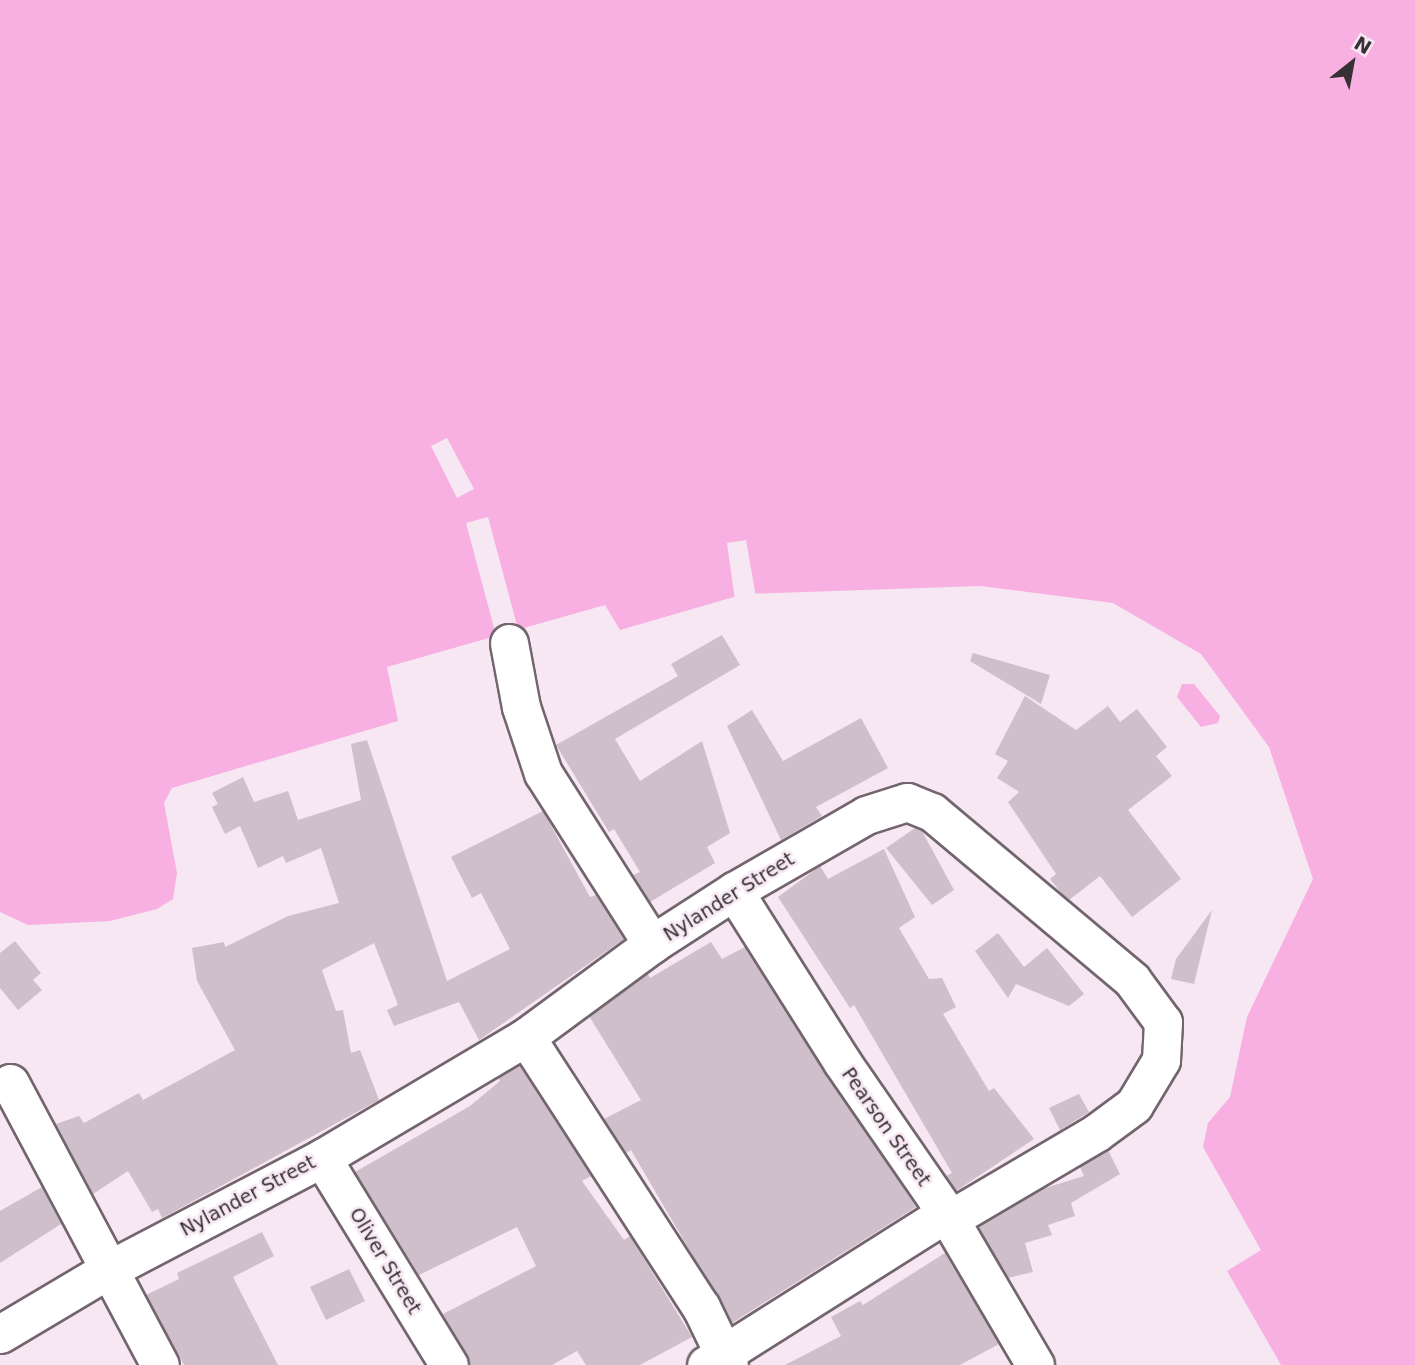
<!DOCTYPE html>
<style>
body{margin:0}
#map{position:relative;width:1415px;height:1365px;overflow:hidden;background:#f7e7f2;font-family:"DejaVu Sans",sans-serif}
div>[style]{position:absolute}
.water>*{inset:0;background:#f7b0e1}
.pier>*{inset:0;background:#f7e7f2}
.building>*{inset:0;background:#cfbfca}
.roads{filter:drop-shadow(2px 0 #73656e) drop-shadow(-2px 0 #73656e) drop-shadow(0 2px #73656e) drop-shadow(0 -2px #73656e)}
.minor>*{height:37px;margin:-18.5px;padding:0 18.5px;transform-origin:18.5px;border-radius:18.5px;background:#fff}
span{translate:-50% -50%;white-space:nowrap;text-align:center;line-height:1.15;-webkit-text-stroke:5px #f7e7f2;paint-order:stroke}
.street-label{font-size:19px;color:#373135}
.north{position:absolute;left:1317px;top:28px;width:70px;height:70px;-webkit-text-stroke:5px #f7e7f2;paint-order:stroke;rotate:31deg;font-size:19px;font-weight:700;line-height:28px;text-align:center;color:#373135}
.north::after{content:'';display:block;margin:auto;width:24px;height:32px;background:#373135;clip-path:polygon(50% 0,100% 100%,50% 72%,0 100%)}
</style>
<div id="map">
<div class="water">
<i style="clip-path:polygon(0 0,1415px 0,1415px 1365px,1281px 1365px,1227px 1271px,1261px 1250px,1203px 1147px,1208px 1123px,1230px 1097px,1247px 1017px,1313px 879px,1269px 747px,1201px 654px,1113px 603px,980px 586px,744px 594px,620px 630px,605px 605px,387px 667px,398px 721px,172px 788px,164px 803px,177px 873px,173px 899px,157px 909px,110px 921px,28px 925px,0 912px)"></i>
<i style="clip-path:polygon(1182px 684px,1194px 684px,1220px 716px,1218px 723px,1201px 727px,1177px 697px)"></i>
</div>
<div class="pier">
<i style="clip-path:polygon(447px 438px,474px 489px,457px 498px,431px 446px)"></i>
<i style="clip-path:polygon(488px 517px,519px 633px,497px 639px,466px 523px)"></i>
<i style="clip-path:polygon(746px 540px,756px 597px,735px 600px,727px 543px)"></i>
</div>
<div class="building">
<i style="clip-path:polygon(722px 635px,740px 665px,615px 739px,640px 781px,702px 741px,730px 833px,707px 847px,715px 863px,650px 902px,633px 875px,640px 872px,614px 829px,609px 832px,556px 745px,678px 676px,671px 664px)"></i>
<i style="clip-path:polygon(973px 653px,1050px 675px,1041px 704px,970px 661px)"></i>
<i style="clip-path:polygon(1025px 696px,1076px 730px,1108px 706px,1120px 722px,1137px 709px,1167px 747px,1156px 756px,1172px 776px,1128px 810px,1181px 879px,1132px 917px,1100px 876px,1069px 900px,1062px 894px,1050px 879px,1056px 874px,1008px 802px,1019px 792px,997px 778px,1008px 761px,995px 754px)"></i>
<i style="clip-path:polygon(752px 710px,783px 761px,861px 718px,888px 768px,816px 807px,822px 816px,781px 840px,727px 726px)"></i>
<i style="clip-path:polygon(367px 740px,447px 981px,510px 949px,481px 893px,472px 898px,451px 857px,543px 811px,590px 897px,596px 895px,624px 939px,479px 1040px,459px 1002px,394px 1026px,387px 1010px,398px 1005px,374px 943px,322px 970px,336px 1011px,343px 1010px,351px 1053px,360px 1050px,379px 1100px,162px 1218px,158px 1209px,152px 1212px,128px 1171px,93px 1194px,56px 1124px,79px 1116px,84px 1123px,139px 1093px,143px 1100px,235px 1050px,197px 981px,192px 948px,224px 942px,225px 947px,288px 916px,339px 903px,321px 848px,286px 863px,283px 856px,258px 868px,240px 826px,225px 834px,212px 807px,218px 804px,212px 793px,243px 777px,254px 802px,288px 791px,298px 820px,361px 800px,351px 744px)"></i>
<i style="clip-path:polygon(915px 828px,922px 831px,954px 890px,932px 905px,886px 848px)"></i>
<i style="clip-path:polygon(884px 849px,915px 917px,899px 928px,929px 979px,942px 978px,956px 1007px,943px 1014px,989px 1091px,994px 1088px,1034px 1139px,956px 1191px,946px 1176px,952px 1173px,854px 1005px,850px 1008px,778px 897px,820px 866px,828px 879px)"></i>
<i style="clip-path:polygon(1212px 910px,1194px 984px,1171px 979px,1176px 959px)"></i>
<i style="clip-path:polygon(998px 933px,1024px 967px,1047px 948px,1084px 994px,1069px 1006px,1016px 984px,1008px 998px,975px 951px)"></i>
<i style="clip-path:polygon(15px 941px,41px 973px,33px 980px,42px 990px,18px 1010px,0 988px,0 953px)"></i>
<i style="clip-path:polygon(711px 942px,722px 959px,745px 947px,916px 1207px,732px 1323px,631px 1150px,626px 1153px,604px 1119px,641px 1100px,589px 1016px,647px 973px,650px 978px)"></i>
<i style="clip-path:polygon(519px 1065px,591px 1176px,582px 1181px,624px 1240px,630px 1236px,692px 1337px,640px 1365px,586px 1365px,577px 1351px,552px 1365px,470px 1365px,443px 1314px,536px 1266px,517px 1227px,419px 1275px,355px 1172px,470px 1106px,500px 1081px,498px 1078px)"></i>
<i style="clip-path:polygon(1079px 1094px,1089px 1112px,1060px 1130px,1049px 1108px)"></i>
<i style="clip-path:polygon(1108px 1150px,1120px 1174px,1071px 1203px,1075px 1216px,1048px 1225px,1052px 1235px,1025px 1243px,1033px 1272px,1008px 1278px,978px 1227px,1042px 1189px,1084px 1176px,1080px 1167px)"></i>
<i style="clip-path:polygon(42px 1187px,61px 1224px,0 1263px,0 1211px)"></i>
<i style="clip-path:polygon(262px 1232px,274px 1256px,233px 1277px,278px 1365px,184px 1365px,146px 1295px,179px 1279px,177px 1273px)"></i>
<i style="clip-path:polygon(945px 1253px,999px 1344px,960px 1365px,785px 1365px,841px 1336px,831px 1317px,860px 1301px,863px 1305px)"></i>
<i style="clip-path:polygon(349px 1269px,365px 1301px,326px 1320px,310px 1287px)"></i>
</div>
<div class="roads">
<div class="minor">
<i style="left:509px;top:643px;width:65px;rotate:79.4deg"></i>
<i style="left:521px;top:707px;width:70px;rotate:71.6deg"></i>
<i style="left:543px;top:773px;width:203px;rotate:57.5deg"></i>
<i style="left:734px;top:891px;width:202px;rotate:57.7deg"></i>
<i style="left:842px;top:1062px;width:183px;rotate:55.4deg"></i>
<i style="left:946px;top:1213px;width:176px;rotate:59.6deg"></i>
<i style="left:526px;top:1037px;width:322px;rotate:57.1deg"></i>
<i style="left:701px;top:1307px;width:64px;rotate:64.2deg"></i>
<i style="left:10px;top:1083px;width:319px;rotate:62deg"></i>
<i style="left:322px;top:1158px;width:243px;rotate:58.5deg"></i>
<i style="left:0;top:1334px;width:123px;rotate:-30.7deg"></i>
<i style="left:106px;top:1271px;width:244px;rotate:-27.6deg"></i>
<i style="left:322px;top:1158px;width:237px;rotate:-30.7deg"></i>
<i style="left:526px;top:1037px;width:157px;rotate:-36.4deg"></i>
<i style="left:652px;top:944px;width:98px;rotate:-32.9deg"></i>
<i style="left:734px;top:891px;width:152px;rotate:-29.9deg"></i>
<i style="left:866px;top:815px;width:43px;rotate:-17.6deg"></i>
<i style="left:907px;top:802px;width:27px;rotate:22deg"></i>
<i style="left:932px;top:812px;width:261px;rotate:40deg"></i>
<i style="left:1132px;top:980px;width:52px;rotate:53.6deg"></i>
<i style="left:1163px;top:1022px;width:38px;rotate:93deg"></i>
<i style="left:1161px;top:1060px;width:52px;rotate:121deg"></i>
<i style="left:1134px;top:1105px;width:47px;rotate:143.6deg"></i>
<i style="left:1096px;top:1133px;width:169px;rotate:149.5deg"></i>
<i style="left:706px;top:1365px;width:284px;rotate:-32.3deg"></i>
</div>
</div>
<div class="street-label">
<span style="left:729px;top:897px;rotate:-32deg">Nylander Street</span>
<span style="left:886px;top:1127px;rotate:55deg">Pearson Street</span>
<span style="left:248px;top:1196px;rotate:-28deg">Nylander Street</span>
<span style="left:385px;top:1261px;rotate:59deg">Oliver Street</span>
</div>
<div class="north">N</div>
</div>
